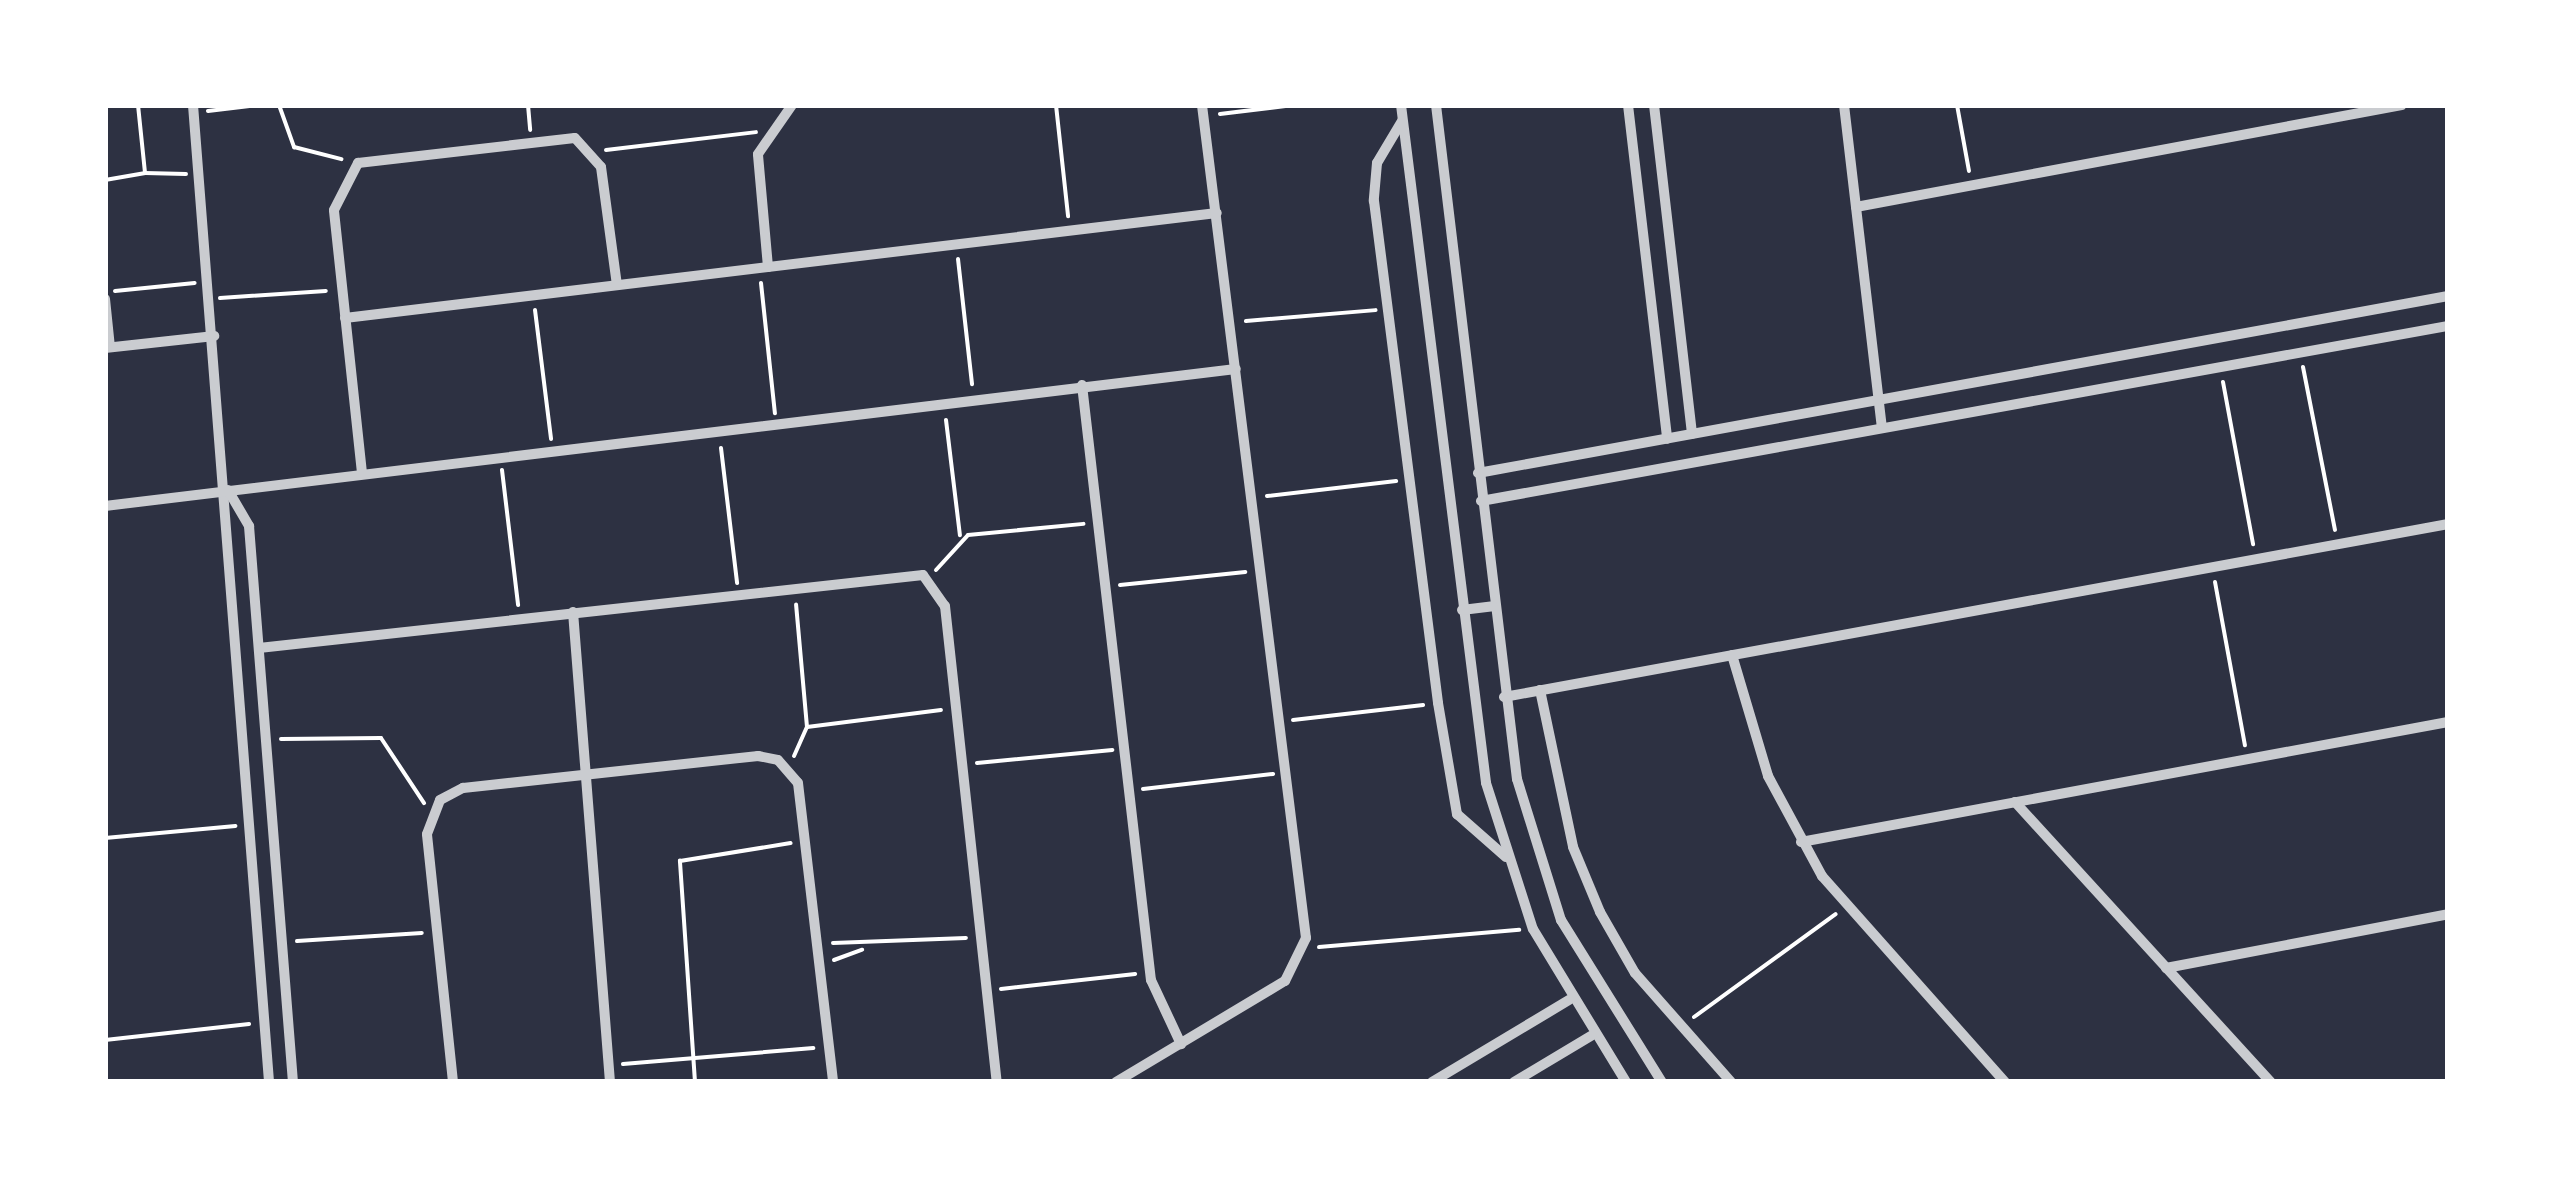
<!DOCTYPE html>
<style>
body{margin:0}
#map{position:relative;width:2553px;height:1187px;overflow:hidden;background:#2d3142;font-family:Inter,sans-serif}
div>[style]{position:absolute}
.path>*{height:4px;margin:-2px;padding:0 2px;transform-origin:2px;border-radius:2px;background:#fff}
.minor>*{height:10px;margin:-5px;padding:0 5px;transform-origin:5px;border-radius:5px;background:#caccd0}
span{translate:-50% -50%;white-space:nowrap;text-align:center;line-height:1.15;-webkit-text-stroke:8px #fff;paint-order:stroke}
.frame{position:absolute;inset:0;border:108px solid #fff;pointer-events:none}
</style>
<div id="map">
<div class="path">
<i style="left:138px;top:105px;width:68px;rotate:84.1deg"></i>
<i style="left:145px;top:173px;width:41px;rotate:1.4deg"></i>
<i style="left:279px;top:105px;width:45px;rotate:70.3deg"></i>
<i style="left:294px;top:147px;width:49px;rotate:14.3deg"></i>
<i style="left:528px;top:105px;width:25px;rotate:85deg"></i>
<i style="left:1056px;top:105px;width:112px;rotate:83.8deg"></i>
<i style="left:1957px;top:105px;width:67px;rotate:79.7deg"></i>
<i style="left:208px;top:111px;width:50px;rotate:-6.8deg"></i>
<i style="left:1220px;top:114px;width:74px;rotate:-7deg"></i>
<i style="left:606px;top:150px;width:151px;rotate:-6.8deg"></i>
<i style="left:105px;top:180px;width:41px;rotate:-9.9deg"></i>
<i style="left:958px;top:259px;width:126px;rotate:83.6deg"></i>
<i style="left:761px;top:283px;width:131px;rotate:83.9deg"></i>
<i style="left:115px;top:291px;width:80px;rotate:-5.7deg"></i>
<i style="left:220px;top:298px;width:106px;rotate:-3.8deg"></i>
<i style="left:535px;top:310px;width:130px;rotate:82.9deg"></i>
<i style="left:1246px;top:321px;width:130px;rotate:-4.8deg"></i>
<i style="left:2303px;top:367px;width:166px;rotate:78.9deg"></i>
<i style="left:2223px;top:382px;width:165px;rotate:79.5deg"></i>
<i style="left:946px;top:420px;width:116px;rotate:83.1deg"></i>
<i style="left:721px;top:448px;width:136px;rotate:83.2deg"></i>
<i style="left:502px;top:470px;width:136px;rotate:83.2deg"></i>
<i style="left:1267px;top:496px;width:130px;rotate:-6.6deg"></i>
<i style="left:936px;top:570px;width:47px;rotate:-47.6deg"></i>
<i style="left:968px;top:535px;width:116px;rotate:-5.5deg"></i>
<i style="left:2215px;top:582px;width:166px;rotate:79.6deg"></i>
<i style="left:1120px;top:585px;width:126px;rotate:-5.9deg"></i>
<i style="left:1293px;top:720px;width:131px;rotate:-6.6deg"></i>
<i style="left:807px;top:727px;width:135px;rotate:-7.2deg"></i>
<i style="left:281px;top:739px;width:100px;rotate:-0.6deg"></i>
<i style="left:381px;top:738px;width:78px;rotate:56.5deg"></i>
<i style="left:794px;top:756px;width:32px;rotate:-66deg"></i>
<i style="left:807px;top:727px;width:123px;rotate:-95.1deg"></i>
<i style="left:977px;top:763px;width:136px;rotate:-5.5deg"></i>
<i style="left:1143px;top:789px;width:131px;rotate:-6.6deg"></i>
<i style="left:105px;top:838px;width:131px;rotate:-5.3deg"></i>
<i style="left:297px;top:941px;width:125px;rotate:-3.7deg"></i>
<i style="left:833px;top:943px;width:133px;rotate:-2.2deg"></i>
<i style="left:1319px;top:947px;width:201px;rotate:-4.9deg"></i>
<i style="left:834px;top:960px;width:30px;rotate:-20deg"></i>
<i style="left:1001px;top:989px;width:135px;rotate:-6.4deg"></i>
<i style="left:1694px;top:1017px;width:175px;rotate:-36deg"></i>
<i style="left:105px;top:1040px;width:145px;rotate:-6.3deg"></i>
<i style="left:623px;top:1064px;width:191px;rotate:-4.8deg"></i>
<i style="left:695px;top:1082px;width:222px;rotate:-93.9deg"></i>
<i style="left:680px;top:861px;width:112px;rotate:-9.2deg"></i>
</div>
<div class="minor">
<i style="left:193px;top:105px;width:980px;rotate:85.55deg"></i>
<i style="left:1401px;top:105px;width:683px;rotate:82.85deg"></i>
<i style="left:1486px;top:783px;width:153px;rotate:72.2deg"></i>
<i style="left:1533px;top:929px;width:179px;rotate:58.7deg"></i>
<i style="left:1436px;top:105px;width:679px;rotate:83.15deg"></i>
<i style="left:1517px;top:779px;width:148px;rotate:72.7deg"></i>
<i style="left:1561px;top:920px;width:191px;rotate:58.1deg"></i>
<i style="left:1628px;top:105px;width:336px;rotate:83.3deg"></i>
<i style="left:1654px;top:105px;width:331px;rotate:83.4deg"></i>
<i style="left:1844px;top:105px;width:325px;rotate:83.3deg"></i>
<i style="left:1402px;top:121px;width:49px;rotate:120.8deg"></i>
<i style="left:1377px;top:163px;width:38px;rotate:95deg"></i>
<i style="left:1374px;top:201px;width:506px;rotate:82.73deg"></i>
<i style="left:1438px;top:703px;width:113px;rotate:80.3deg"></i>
<i style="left:1457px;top:814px;width:65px;rotate:41.3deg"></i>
<i style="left:1856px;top:207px;width:555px;rotate:-10.58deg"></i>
<i style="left:768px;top:267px;width:113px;rotate:-95.1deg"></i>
<i style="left:758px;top:154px;width:60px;rotate:-55.2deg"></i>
<i style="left:105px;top:299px;width:48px;rotate:84.1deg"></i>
<i style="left:345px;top:318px;width:878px;rotate:-6.87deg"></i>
<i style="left:105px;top:348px;width:110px;rotate:-6.3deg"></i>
<i style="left:1082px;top:385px;width:599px;rotate:83.39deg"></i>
<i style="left:1151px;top:980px;width:71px;rotate:64.9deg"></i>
<i style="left:362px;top:473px;width:264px;rotate:-96.1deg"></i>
<i style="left:334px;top:210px;width:53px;rotate:-62.9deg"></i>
<i style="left:358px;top:163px;width:218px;rotate:-6.6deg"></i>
<i style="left:575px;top:138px;width:39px;rotate:48deg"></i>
<i style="left:601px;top:167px;width:119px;rotate:82.3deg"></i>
<i style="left:1478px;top:473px;width:986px;rotate:-10.34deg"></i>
<i style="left:228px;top:490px;width:42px;rotate:59.7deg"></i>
<i style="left:249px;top:526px;width:558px;rotate:85.48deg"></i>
<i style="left:1481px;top:501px;width:983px;rotate:-10.26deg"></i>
<i style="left:105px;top:506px;width:1139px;rotate:-6.91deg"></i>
<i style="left:1462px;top:610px;width:31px;rotate:-7deg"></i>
<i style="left:573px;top:612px;width:471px;rotate:85.5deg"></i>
<i style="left:259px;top:648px;width:668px;rotate:-6.27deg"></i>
<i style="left:923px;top:575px;width:38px;rotate:55deg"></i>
<i style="left:945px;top:606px;width:479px;rotate:83.8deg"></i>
<i style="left:1732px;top:655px;width:126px;rotate:73.4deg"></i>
<i style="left:1768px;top:776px;width:114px;rotate:61.6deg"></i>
<i style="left:1822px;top:876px;width:276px;rotate:48.4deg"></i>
<i style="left:1540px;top:690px;width:160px;rotate:78.1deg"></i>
<i style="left:1573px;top:847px;width:70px;rotate:67.4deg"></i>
<i style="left:1600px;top:912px;width:70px;rotate:60.2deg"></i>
<i style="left:1635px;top:973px;width:145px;rotate:48.6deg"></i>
<i style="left:1504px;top:697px;width:960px;rotate:-10.38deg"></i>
<i style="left:2015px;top:802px;width:379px;rotate:47.6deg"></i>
<i style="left:1801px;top:842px;width:658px;rotate:-10.51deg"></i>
<i style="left:2166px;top:968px;width:287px;rotate:-10.8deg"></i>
<i style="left:453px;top:1082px;width:249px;rotate:-96deg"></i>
<i style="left:427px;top:834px;width:36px;rotate:-69deg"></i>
<i style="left:440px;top:800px;width:26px;rotate:-28deg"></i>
<i style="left:463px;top:788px;width:297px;rotate:-6.2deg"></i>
<i style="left:758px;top:756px;width:20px;rotate:11deg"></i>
<i style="left:778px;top:760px;width:30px;rotate:49deg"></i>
<i style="left:798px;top:783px;width:301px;rotate:83.3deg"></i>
<i style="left:1116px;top:1082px;width:197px;rotate:-30.9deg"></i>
<i style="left:1285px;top:981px;width:48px;rotate:-64deg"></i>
<i style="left:1306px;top:938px;width:839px;rotate:-97.12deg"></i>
<i style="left:1432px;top:1082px;width:160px;rotate:-30.9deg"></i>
<i style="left:1514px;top:1082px;width:90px;rotate:-30.9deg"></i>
</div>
<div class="frame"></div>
</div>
